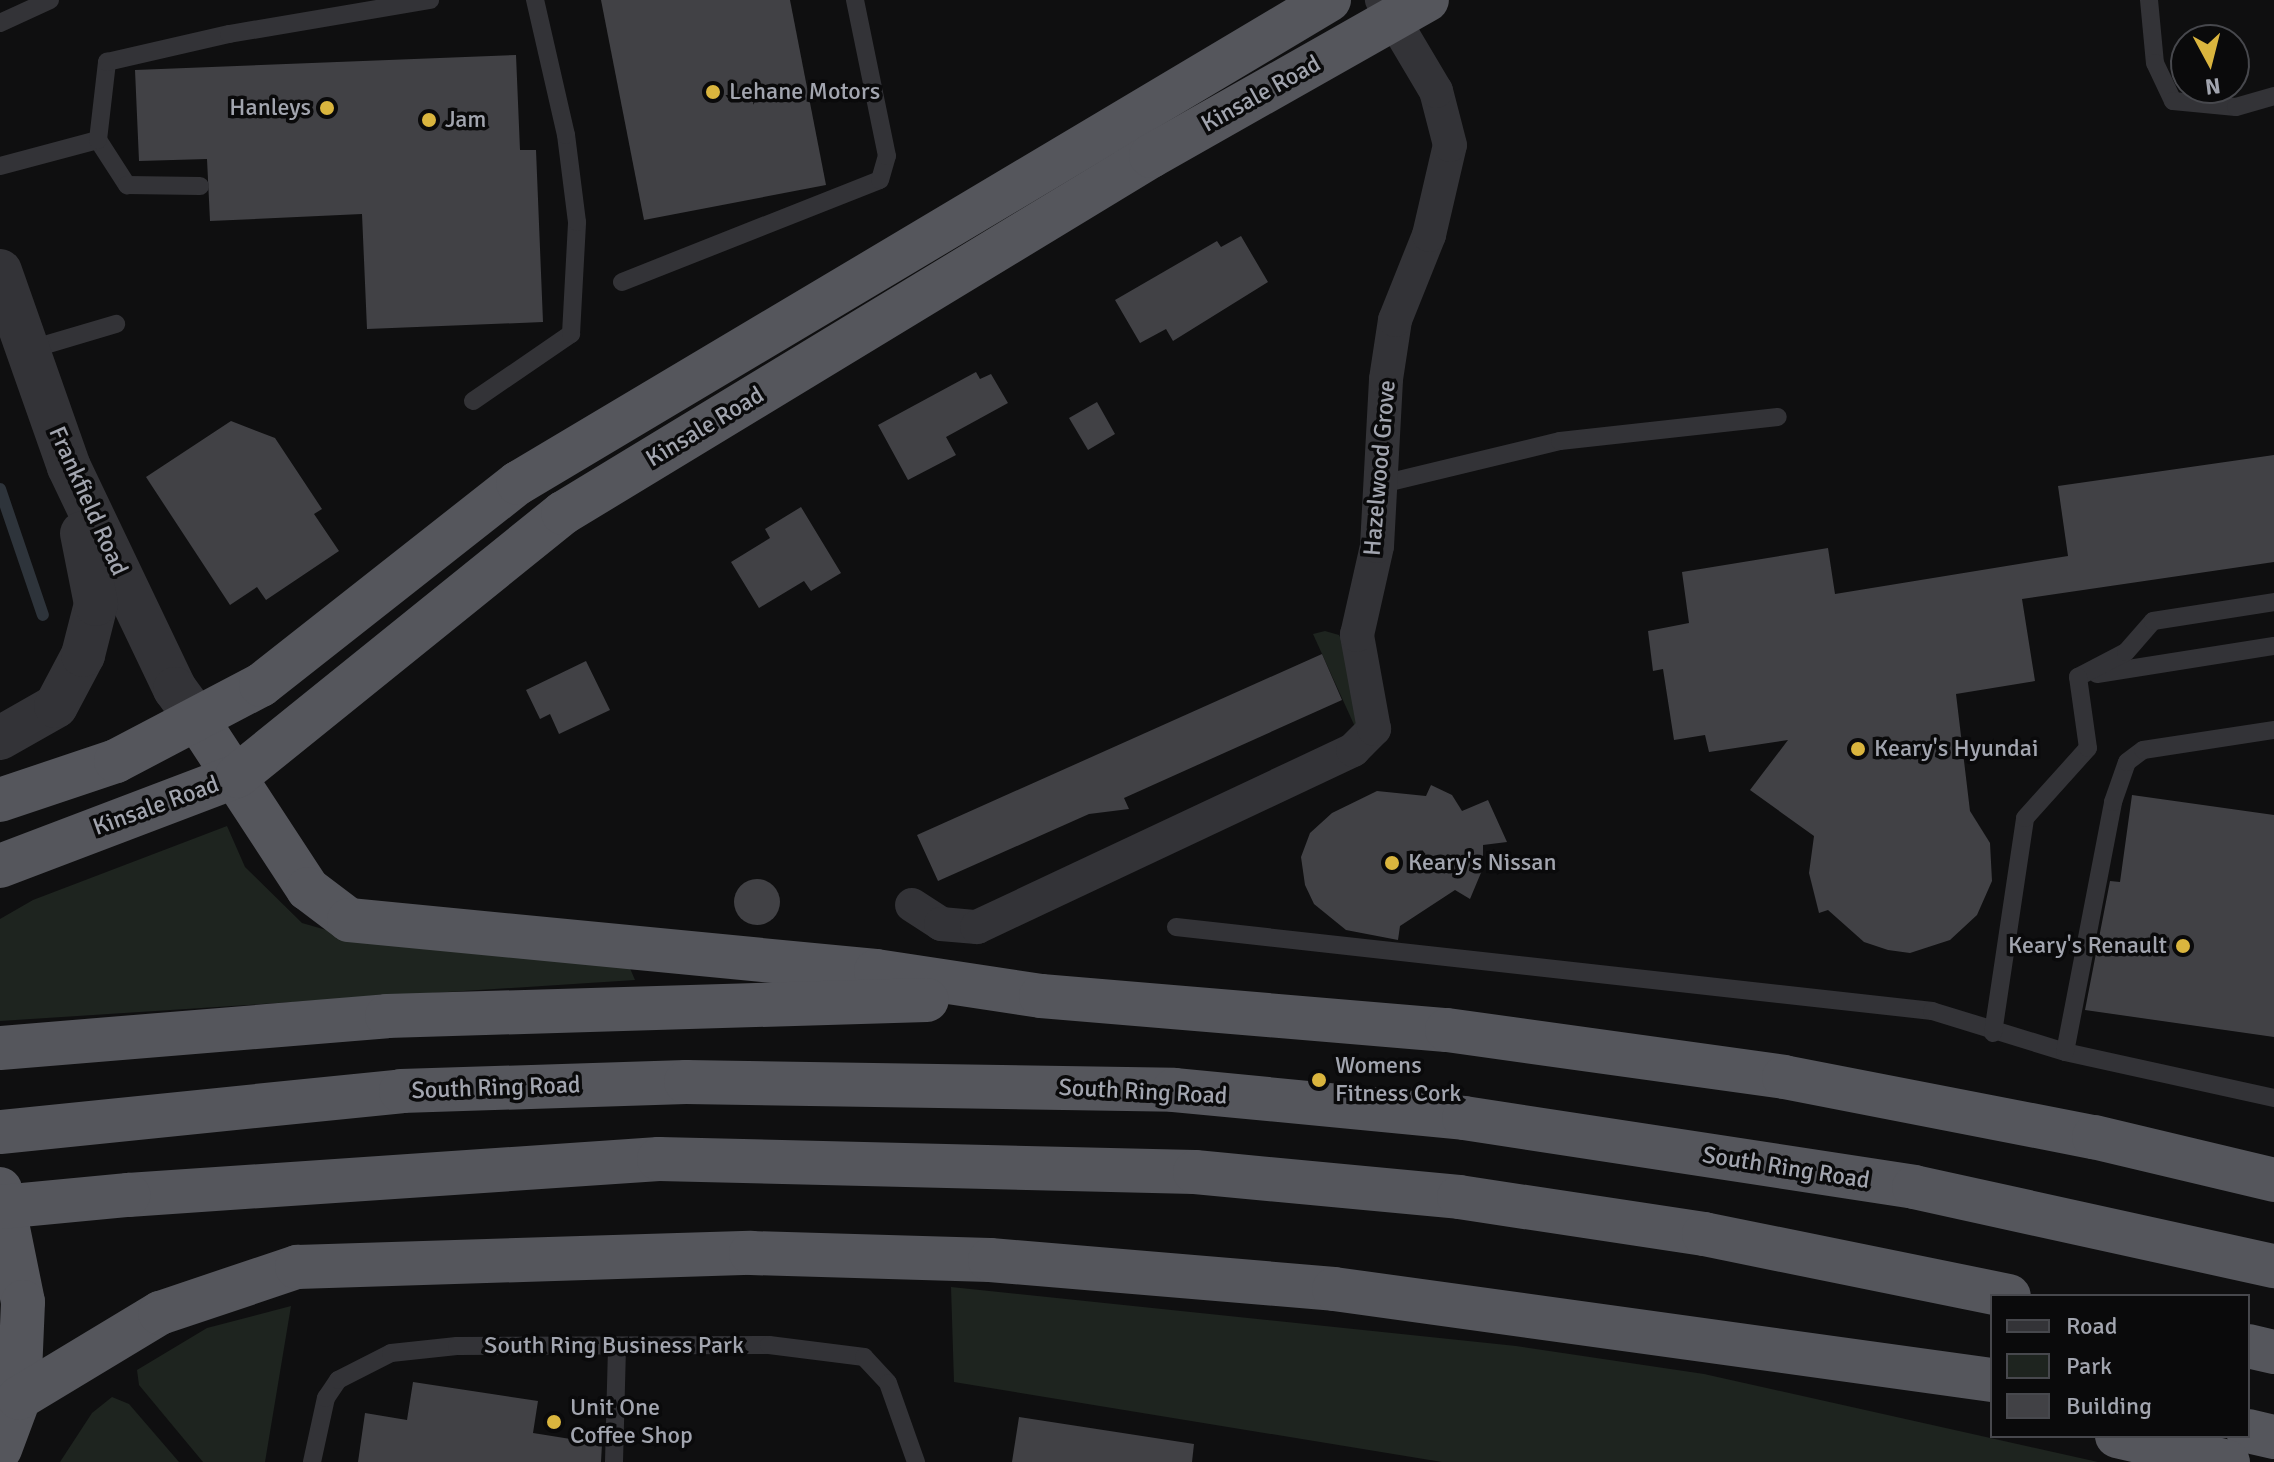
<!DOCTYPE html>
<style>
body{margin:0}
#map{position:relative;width:2274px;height:1462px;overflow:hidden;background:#0f0f10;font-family:Signika,sans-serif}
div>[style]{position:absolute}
.green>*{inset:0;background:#1e241f}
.stream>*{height:12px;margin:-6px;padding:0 6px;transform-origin:6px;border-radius:6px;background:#2e343b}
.building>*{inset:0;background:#414145}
.round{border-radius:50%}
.service>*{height:18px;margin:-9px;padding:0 9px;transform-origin:9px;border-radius:9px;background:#333337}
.minor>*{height:34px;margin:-17px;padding:0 17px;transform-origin:17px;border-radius:17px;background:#333337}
.tertiary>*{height:44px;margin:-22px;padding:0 22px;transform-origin:22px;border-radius:22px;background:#333337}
.trunk>*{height:44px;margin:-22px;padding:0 22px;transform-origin:22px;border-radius:22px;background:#55565c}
.trunk-bridge>*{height:44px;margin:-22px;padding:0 22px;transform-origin:22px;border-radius:22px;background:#55565c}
.dots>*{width:22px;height:22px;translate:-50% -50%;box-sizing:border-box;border:4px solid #0a0a0b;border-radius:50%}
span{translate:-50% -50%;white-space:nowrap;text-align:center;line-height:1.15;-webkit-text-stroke:7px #0a0a0b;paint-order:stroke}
.poi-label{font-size:24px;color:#a2a5af}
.left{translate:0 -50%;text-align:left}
.right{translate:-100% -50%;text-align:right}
.street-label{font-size:24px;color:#a2a5af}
.legend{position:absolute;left:1990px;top:1294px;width:260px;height:144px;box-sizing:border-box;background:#0a0a0b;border:2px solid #47484d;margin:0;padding:10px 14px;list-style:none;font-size:24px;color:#a2a5af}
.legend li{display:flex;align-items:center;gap:16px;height:40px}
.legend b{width:40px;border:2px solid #47484d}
.north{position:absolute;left:2170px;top:24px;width:80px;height:80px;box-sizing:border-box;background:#0a0a0b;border:2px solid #47484d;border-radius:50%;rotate:173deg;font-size:22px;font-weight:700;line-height:32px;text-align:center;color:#a2a5af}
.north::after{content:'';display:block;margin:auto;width:28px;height:36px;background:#dab53e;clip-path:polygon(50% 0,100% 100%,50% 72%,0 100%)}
</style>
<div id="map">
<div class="green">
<i style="clip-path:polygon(1325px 631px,1339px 635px,1343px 643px,1360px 714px,1356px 729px,1313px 634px)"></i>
<i style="clip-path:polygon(227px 826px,245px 867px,302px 923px,354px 938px,629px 966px,635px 980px,0 1021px,0 919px,33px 900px)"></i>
<i style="clip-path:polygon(951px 1287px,1516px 1346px,1704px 1374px,2098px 1462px,1442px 1462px,954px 1382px)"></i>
<i style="clip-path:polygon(291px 1306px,265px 1462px,203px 1462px,139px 1385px,137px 1370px,207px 1328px)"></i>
<i style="clip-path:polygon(112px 1397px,129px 1404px,179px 1462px,60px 1462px,92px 1413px)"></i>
</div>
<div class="stream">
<i style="left:0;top:489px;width:133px;rotate:71.2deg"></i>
</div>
<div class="building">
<i style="clip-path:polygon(601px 0,790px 0,826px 185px,644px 220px)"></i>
<i style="clip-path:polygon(516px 55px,520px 150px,536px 150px,543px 322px,367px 329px,362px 214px,210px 221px,207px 159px,139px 161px,135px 70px)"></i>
<i style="clip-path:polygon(1241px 236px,1268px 282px,1173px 341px,1166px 329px,1140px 343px,1115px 300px,1217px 241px,1221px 247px)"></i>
<i style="clip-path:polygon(976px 372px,980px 379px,991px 374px,1008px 403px,946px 437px,956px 455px,908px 480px,878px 425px)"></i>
<i style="clip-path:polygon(1097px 402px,1115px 434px,1088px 450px,1069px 418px)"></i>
<i style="clip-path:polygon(231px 421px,275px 438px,322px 509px,314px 514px,339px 551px,266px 600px,257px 587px,230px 605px,146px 477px)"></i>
<i style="clip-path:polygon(2274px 455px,2274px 562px,2022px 599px,2035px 681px,1956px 694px,1970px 811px,1990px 843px,1992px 881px,1977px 915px,1950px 940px,1910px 953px,1888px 950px,1864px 942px,1828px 910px,1819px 913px,1809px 873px,1814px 836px,1750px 790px,1788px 740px,1709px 752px,1705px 735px,1674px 740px,1663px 669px,1653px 671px,1648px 631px,1689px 623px,1682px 572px,1828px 548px,1835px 594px,2068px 556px,2058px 486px)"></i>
<i style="clip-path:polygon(801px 507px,841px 573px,811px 591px,804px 581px,759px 608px,731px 562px,770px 538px,765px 529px)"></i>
<i style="clip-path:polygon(1322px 654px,1342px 700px,1124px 798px,1129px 809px,1089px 814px,938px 881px,917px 835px)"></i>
<i style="clip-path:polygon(586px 661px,610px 710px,559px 734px,550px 714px,540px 719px,526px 690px)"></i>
<i style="clip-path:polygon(1431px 785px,1452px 795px,1462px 811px,1488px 800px,1507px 842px,1483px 845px,1483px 868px,1470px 899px,1455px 890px,1400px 926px,1398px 940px,1346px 930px,1314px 904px,1305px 885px,1301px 857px,1310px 833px,1332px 813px,1377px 791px,1426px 796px)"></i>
<i style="clip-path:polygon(2132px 795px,2274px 815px,2274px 1037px,2085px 1010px,2110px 881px,2120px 882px)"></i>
<i class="round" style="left:734px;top:879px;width:46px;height:46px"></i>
<i style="clip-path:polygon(413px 1382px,538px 1401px,533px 1433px,602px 1444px,601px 1462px,358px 1462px,365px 1413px,407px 1420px)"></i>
<i style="clip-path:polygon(1019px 1417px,1194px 1444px,1192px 1462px,1012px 1462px)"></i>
</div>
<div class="service">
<i style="left:2149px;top:0;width:63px;rotate:84.6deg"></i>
<i style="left:2155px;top:63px;width:42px;rotate:64.7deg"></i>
<i style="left:2173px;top:101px;width:63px;rotate:5.4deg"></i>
<i style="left:2236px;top:107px;width:40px;rotate:-16deg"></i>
<i style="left:0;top:23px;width:55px;rotate:-24.7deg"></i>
<i style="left:98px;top:140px;width:54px;rotate:57.2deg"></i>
<i style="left:127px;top:185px;width:73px;rotate:0.8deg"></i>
<i style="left:0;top:166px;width:101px;rotate:-14.9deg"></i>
<i style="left:98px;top:140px;width:79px;rotate:-83.4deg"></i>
<i style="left:107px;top:62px;width:125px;rotate:-12.9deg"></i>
<i style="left:229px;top:34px;width:204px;rotate:-9.6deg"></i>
<i style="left:622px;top:282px;width:277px;rotate:-21.6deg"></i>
<i style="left:880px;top:180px;width:25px;rotate:-74deg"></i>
<i style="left:887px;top:156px;width:159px;rotate:-101.6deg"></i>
<i style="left:28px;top:350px;width:92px;rotate:-16.5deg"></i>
<i style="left:473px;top:401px;width:119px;rotate:-34.4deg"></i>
<i style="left:571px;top:334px;width:112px;rotate:-86.9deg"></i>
<i style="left:577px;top:222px;width:88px;rotate:-97.2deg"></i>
<i style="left:566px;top:135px;width:139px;rotate:-102.9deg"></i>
<i style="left:1382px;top:484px;width:183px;rotate:-13.6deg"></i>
<i style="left:1560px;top:441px;width:219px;rotate:-6.3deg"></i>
<i style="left:2097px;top:674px;width:179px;rotate:-9deg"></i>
<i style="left:2078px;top:677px;width:54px;rotate:-27.5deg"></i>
<i style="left:2126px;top:652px;width:41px;rotate:-48.9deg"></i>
<i style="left:2153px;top:621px;width:122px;rotate:-8.9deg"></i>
<i style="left:1176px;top:927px;width:761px;rotate:6.34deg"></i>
<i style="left:1932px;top:1011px;width:139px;rotate:17.1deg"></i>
<i style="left:2065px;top:1052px;width:214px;rotate:12.4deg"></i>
<i style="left:1993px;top:1033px;width:217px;rotate:-81.5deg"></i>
<i style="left:2025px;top:818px;width:94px;rotate:-48deg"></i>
<i style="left:2088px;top:748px;width:72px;rotate:-98deg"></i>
<i style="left:2065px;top:1052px;width:255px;rotate:-79.1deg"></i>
<i style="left:2113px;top:802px;width:42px;rotate:-70.7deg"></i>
<i style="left:2127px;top:762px;width:20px;rotate:-37deg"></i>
<i style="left:2143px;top:750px;width:133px;rotate:-8.7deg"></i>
<i style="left:312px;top:1462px;width:66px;rotate:-77.7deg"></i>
<i style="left:326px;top:1398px;width:22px;rotate:-56deg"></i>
<i style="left:338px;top:1380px;width:59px;rotate:-27deg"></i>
<i style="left:391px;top:1353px;width:66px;rotate:-6.1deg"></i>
<i style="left:457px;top:1346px;width:312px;rotate:-0.2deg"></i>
<i style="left:769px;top:1345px;width:96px;rotate:7.2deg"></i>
<i style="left:864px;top:1357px;width:35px;rotate:47deg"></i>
<i style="left:888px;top:1383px;width:84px;rotate:70.5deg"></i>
<i style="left:614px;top:1462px;width:115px;rotate:-88.5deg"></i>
</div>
<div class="minor">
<i style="left:912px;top:905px;width:35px;rotate:33deg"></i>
<i style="left:941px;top:924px;width:36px;rotate:5deg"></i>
<i style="left:977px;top:927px;width:416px;rotate:-25.2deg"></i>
<i style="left:1353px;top:750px;width:30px;rotate:-45deg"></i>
<i style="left:1374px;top:729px;width:96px;rotate:-100.3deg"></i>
<i style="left:1357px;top:635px;width:91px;rotate:-77.3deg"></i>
<i style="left:1377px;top:546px;width:167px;rotate:-86.9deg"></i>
<i style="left:1386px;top:379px;width:60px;rotate:-81.3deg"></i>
<i style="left:1395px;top:320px;width:92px;rotate:-68.2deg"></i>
<i style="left:1429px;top:235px;width:92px;rotate:-76.9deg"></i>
<i style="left:1450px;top:145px;width:56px;rotate:-104.5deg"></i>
<i style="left:1436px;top:91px;width:106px;rotate:-120.7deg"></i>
</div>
<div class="tertiary">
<i style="left:0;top:271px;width:208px;rotate:70.6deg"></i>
<i style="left:69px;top:467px;width:246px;rotate:64.5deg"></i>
<i style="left:175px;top:689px;width:39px;rotate:54deg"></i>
<i style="left:0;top:738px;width:64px;rotate:-29.7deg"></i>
<i style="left:56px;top:706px;width:58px;rotate:-62.1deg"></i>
<i style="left:83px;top:655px;width:53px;rotate:-75.7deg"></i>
<i style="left:96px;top:604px;width:72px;rotate:-101.2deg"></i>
</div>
<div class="trunk">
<i style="left:198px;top:721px;width:201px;rotate:56.8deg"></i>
<i style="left:308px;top:889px;width:51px;rotate:37.1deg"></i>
<i style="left:349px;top:920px;width:529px;rotate:5.53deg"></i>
<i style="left:876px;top:971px;width:167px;rotate:8.6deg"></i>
<i style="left:1041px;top:996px;width:407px;rotate:4.8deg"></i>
<i style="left:1447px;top:1030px;width:340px;rotate:7.9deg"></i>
<i style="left:1784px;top:1077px;width:316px;rotate:11deg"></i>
<i style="left:2094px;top:1137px;width:185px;rotate:13.4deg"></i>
<i style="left:0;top:800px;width:122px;rotate:-18.6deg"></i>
<i style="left:116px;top:761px;width:164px;rotate:-27.7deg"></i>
<i style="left:261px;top:685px;width:327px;rotate:-38.2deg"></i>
<i style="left:518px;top:483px;width:944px;rotate:-30.78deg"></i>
<i style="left:0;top:866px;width:254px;rotate:-20.8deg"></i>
<i style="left:237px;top:776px;width:419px;rotate:-38.9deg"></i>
<i style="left:563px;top:513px;width:688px;rotate:-31.26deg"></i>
<i style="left:1151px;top:156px;width:317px;rotate:-29.5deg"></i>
<i style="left:0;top:1048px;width:388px;rotate:-4.7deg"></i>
<i style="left:387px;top:1016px;width:540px;rotate:-1.7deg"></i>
<i style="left:0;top:1132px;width:403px;rotate:-5.8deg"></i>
<i style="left:401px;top:1091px;width:285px;rotate:-1.8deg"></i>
<i style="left:686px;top:1082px;width:488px;rotate:0.9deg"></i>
<i style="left:1174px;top:1090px;width:291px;rotate:5.5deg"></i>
<i style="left:1464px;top:1118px;width:455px;rotate:8.7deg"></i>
<i style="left:1914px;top:1187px;width:369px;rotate:12.4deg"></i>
<i style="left:0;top:1189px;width:115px;rotate:78.5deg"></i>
<i style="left:23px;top:1302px;width:96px;rotate:92.4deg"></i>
<i style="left:19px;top:1398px;width:54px;rotate:110.4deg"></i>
<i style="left:128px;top:1195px;width:532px;rotate:-3.88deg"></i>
<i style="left:659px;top:1159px;width:536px;rotate:1.39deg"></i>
<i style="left:1195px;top:1172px;width:265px;rotate:5.4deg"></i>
<i style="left:1459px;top:1197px;width:248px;rotate:8.6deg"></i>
<i style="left:1704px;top:1234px;width:311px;rotate:11.5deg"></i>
<i style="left:2248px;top:1346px;width:27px;rotate:13deg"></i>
<i style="left:19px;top:1398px;width:165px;rotate:-31.1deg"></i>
<i style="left:160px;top:1313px;width:145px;rotate:-18.6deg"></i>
<i style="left:297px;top:1267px;width:454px;rotate:-1.8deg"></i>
<i style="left:751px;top:1253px;width:239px;rotate:1.7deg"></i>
<i style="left:990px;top:1260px;width:345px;rotate:4.8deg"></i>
<i style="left:1334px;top:1289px;width:664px;rotate:7.87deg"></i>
<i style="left:2248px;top:1431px;width:27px;rotate:13deg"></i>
<i style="left:2117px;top:1436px;width:114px;rotate:13.2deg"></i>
</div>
<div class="trunk-bridge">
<i style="left:0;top:1207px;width:129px;rotate:-5.4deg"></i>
</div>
<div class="dots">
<i style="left:713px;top:92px;background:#dab53e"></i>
<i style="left:327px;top:108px;background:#dab53e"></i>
<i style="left:429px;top:120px;background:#dab53e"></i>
<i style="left:1858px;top:749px;background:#dab53e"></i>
<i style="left:1392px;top:863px;background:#dab53e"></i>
<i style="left:2183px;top:946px;background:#dab53e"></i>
<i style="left:1319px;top:1080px;background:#dab53e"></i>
<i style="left:554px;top:1422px;background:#dab53e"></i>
</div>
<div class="poi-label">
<span class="left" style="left:729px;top:92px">Lehane Motors</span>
<span class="right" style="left:311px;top:108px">Hanleys</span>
<span class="left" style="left:445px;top:120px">Jam</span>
<span class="left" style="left:1874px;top:749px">Keary's Hyundai</span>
<span class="left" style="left:1408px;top:863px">Keary's Nissan</span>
<span class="right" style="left:2167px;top:946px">Keary's Renault</span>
<span class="left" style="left:1335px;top:1080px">Womens<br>Fitness Cork</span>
<span class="left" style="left:570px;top:1422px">Unit One<br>Coffee Shop</span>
</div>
<div class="street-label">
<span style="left:1261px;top:94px;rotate:-29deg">Kinsale Road</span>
<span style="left:705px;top:427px;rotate:-31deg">Kinsale Road</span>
<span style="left:1380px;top:468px;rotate:-85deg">Hazelwood Grove</span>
<span style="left:88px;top:501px;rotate:66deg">Frankfield Road</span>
<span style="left:156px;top:806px;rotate:-20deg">Kinsale Road</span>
<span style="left:496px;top:1088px;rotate:-2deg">South Ring Road</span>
<span style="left:1143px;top:1092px;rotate:3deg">South Ring Road</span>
<span style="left:1786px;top:1168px;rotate:9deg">South Ring Road</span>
<span style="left:614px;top:1346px">South Ring Business Park</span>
</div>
<ul class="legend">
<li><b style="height:10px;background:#333337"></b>Road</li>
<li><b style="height:22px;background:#1e241f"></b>Park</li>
<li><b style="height:22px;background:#414145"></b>Building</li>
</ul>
<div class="north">N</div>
</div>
